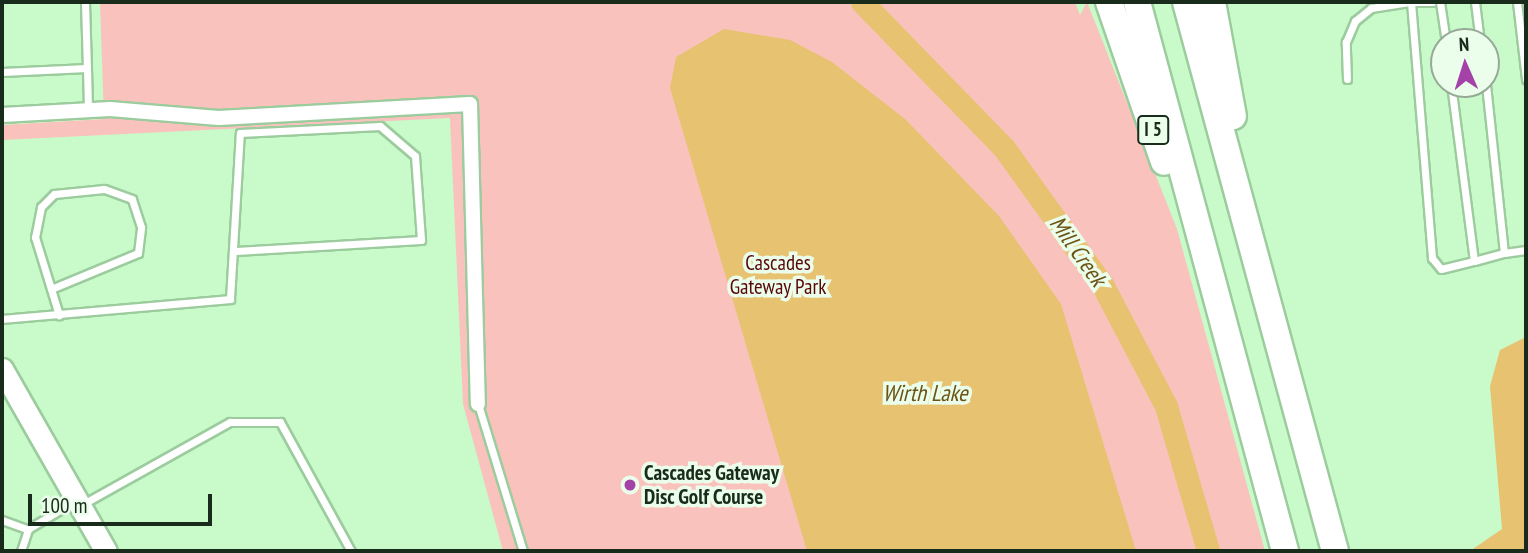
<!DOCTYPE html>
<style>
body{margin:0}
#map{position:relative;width:1528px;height:553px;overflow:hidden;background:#c9faca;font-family:"PT Sans Narrow",sans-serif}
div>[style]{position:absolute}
.green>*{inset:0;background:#fac2bc}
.water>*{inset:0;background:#e7c270}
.river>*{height:23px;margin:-11.5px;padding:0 11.5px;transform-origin:11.5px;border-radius:11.5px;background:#e7c270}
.roads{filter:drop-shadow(2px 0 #9ccc9e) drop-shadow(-2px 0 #9ccc9e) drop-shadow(0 2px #9ccc9e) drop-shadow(0 -2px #9ccc9e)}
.service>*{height:7px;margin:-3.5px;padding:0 3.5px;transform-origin:3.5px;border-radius:3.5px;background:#fff}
.minor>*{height:14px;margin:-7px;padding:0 7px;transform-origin:7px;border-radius:7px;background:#fff}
.secondary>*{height:21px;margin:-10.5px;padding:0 10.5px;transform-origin:10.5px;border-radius:10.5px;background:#fff}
.motorway>*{height:26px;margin:-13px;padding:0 13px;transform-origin:13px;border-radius:13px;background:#fff}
.dots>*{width:19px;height:19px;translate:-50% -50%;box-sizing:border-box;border:4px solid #ebfeeb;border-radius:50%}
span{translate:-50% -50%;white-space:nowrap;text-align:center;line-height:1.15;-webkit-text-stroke:7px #ebfeeb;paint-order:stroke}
.shield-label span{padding:2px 5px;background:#ebfeeb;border:2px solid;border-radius:5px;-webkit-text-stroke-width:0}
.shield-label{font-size:19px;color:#192b1a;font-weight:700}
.park-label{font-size:21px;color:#58070a}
.poi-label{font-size:21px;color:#192b1a;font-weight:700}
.left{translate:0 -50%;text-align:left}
.water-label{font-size:23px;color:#6c5315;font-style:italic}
.frame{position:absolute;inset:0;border:4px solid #192b1a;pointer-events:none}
.north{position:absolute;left:1430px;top:28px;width:70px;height:70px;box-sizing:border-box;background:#ebfeeb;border:2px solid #97aa97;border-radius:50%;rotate:357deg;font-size:19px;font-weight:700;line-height:28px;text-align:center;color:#192b1a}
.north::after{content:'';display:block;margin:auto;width:24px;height:32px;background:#a442a8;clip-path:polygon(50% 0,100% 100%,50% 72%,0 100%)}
.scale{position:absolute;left:28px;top:494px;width:184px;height:32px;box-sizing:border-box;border:4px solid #192b1a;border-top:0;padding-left:9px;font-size:21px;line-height:24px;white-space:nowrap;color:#192b1a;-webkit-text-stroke:5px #ebfeeb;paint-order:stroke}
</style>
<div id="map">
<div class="green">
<i style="clip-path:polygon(100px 2px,1075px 2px,1080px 15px,1087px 2px,1177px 229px,1265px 551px,503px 551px,463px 404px,450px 118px,2px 140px,2px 125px,104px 119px)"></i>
</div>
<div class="water">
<i style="clip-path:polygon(724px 29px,790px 40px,832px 62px,905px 119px,999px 216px,1061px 304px,1136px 551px,807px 551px,670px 88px,676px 57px)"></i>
<i style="clip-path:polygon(1526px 337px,1526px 551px,1470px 551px,1502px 529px,1490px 386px,1500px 350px)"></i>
</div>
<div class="river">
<i style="left:862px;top:2px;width:204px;rotate:45.8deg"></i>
<i style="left:1004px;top:148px;width:170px;rotate:54.3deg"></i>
<i style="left:1103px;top:286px;width:136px;rotate:62.3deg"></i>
<i style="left:1166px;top:406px;width:151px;rotate:73.8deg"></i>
</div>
<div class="roads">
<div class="service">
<i style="left:85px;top:2px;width:66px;rotate:88.3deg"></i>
<i style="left:1411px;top:2px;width:257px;rotate:85.3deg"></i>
<i style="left:1432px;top:258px;width:14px;rotate:51deg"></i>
<i style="left:1441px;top:269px;width:34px;rotate:-14deg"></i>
<i style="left:1412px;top:2px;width:20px"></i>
<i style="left:1440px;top:2px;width:40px;rotate:81.5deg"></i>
<i style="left:1475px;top:2px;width:40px;rotate:82.9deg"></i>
<i style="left:1517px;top:2px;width:78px;rotate:83.3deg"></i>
<i style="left:2px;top:72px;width:85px;rotate:-2.7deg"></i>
<i style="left:87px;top:68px;width:42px;rotate:88.6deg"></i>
<i style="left:1347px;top:79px;width:37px;rotate:-92deg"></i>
<i style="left:1346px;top:42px;width:23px;rotate:-67deg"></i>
<i style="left:1355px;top:21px;width:21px;rotate:-39deg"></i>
<i style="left:1371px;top:8px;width:37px;rotate:-9deg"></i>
<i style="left:1451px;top:84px;width:178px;rotate:82.6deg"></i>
<i style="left:1474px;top:261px;width:31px;rotate:-15deg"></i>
<i style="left:1504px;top:253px;width:170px;rotate:-96.1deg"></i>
<i style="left:1504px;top:253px;width:22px;rotate:-8deg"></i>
<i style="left:51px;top:289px;width:94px;rotate:-22.5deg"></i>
<i style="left:138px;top:253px;width:26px;rotate:-83deg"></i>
<i style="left:141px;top:227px;width:29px;rotate:-108deg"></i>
<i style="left:132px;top:199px;width:30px;rotate:-160deg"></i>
<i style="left:104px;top:189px;width:50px;rotate:174.3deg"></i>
<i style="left:54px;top:194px;width:18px;rotate:135deg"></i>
<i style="left:41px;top:207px;width:31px;rotate:101deg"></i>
<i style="left:35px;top:237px;width:82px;rotate:72.9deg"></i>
<i style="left:2px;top:319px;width:229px;rotate:-5deg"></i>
<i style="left:230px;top:299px;width:166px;rotate:-86.6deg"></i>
<i style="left:240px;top:133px;width:140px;rotate:-2.9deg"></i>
<i style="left:380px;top:126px;width:46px;rotate:40.6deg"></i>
<i style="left:415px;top:156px;width:84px;rotate:85.9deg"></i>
<i style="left:421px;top:240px;width:186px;rotate:176.6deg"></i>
<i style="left:478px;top:404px;width:154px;rotate:73deg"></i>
<i style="left:83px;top:504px;width:168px;rotate:-29.2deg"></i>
<i style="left:230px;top:422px;width:50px"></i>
<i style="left:280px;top:422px;width:147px;rotate:61.2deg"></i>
<i style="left:2px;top:520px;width:27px;rotate:20deg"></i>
<i style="left:21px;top:551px;width:23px;rotate:-72deg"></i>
<i style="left:28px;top:529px;width:55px;rotate:-30.8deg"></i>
</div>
<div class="minor">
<i style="left:2px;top:115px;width:108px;rotate:-3.2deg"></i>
<i style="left:110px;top:109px;width:109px;rotate:4.7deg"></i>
<i style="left:219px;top:118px;width:251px;rotate:-3.2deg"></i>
<i style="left:470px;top:104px;width:300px;rotate:88.5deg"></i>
</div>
<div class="secondary">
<i style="left:2px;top:369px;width:210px;rotate:60.3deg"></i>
</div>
<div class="motorway">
<i style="left:1109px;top:2px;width:169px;rotate:71deg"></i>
<i style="left:1137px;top:2px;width:569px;rotate:74.91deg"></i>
<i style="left:1186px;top:2px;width:569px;rotate:74.82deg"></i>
<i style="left:1212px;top:2px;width:116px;rotate:79.6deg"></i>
</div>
</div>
<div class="dots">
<i style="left:630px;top:485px;background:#a442a8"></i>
</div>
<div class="shield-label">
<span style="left:1153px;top:130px">I 5</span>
</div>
<div class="park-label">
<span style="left:778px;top:275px">Cascades<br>Gateway Park</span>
</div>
<div class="poi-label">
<span class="left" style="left:644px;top:485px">Cascades Gateway<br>Disc Golf Course</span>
</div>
<div class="water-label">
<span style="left:1078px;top:251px;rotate:55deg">Mill Creek</span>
<span style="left:925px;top:393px">Wirth Lake</span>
</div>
<div class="frame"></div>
<div class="north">N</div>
<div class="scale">100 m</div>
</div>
